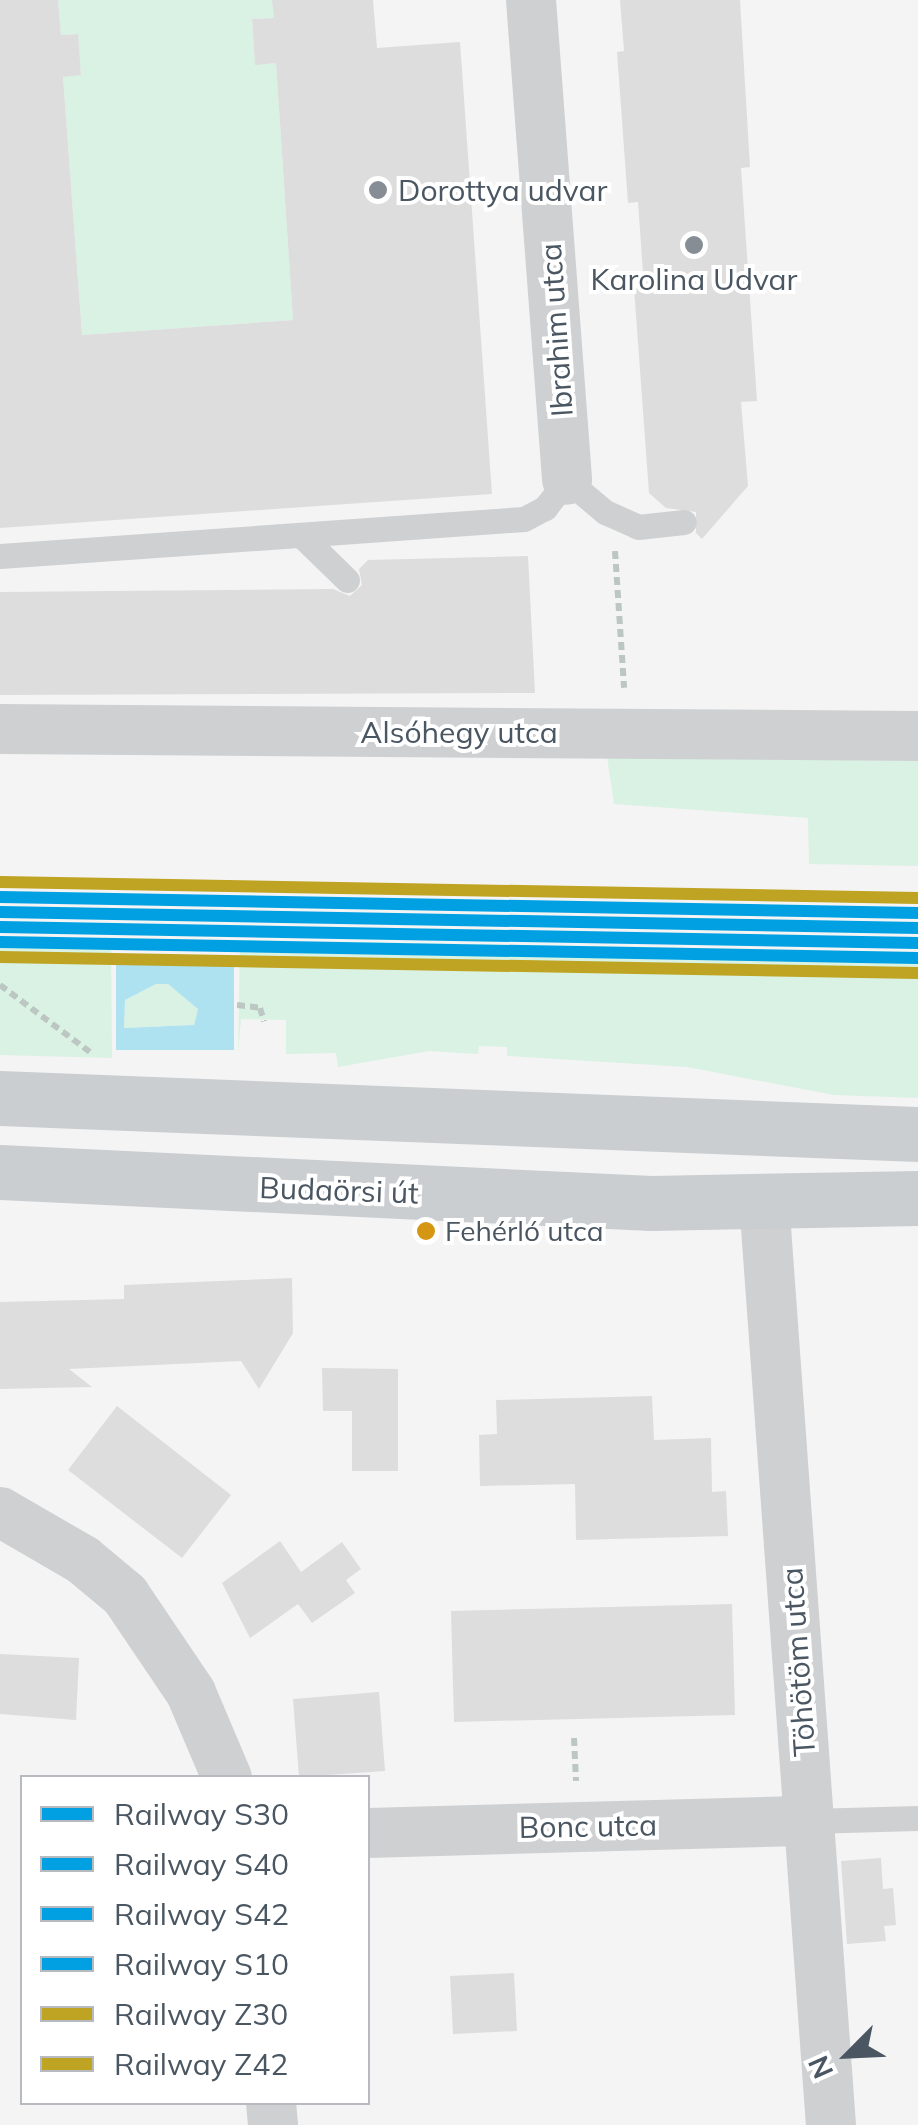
<!DOCTYPE html>
<meta charset="utf-8">
<style>
body{margin:0}
#map{position:relative;width:918px;height:2125px;overflow:hidden;background:#f4f4f4;font-family:Mulish,sans-serif}
div>[style]{position:absolute}
.green>*{inset:0;background:#d9f2e3}
.water>*{inset:0;background:#aee2f0}
.building>*{inset:0;background:#ddddde}
.path>*{height:6px;margin-top:-3px;transform-origin:0;background:repeating-linear-gradient(90deg,#bcc7c4 0 8px,transparent 0 13px)}
.service>*{height:25px;margin:-12.5px;padding:0 12.5px;transform-origin:12.5px;border-radius:12.5px;background:#ced0d2}
.minor>*{height:50px;margin:-25px;padding:0 25px;transform-origin:25px;border-radius:25px;background:#ced0d2}
.primary>*{height:55px;margin:-27.5px;padding:0 27.5px;transform-origin:27.5px;border-radius:27.5px;background:#caced1}
.rail-1>*{height:12px;margin:-6px;padding:0 6px;transform-origin:6px;border-radius:6px;background:#00a0e3}
.rail-2>*{height:12px;margin:-6px;padding:0 6px;transform-origin:6px;border-radius:6px;background:#00a0e3}
.rail-3>*{height:12px;margin:-6px;padding:0 6px;transform-origin:6px;border-radius:6px;background:#00a0e3}
.rail-4>*{height:12px;margin:-6px;padding:0 6px;transform-origin:6px;border-radius:6px;background:#00a0e3}
.rail-5>*{height:12px;margin:-6px;padding:0 6px;transform-origin:6px;border-radius:6px;background:#bfa322}
.rail-6>*{height:12px;margin:-6px;padding:0 6px;transform-origin:6px;border-radius:6px;background:#bfa322}
.dots>*{width:28px;height:28px;translate:-50% -50%;box-sizing:border-box;border:5px solid #fff;border-radius:50%}
span{translate:-50% -50%;white-space:nowrap;text-align:center;line-height:1.15;-webkit-text-stroke:8px #fff;paint-order:stroke}
.bus-label{font-size:28px;color:#4a5661}
.left{translate:0 -50%;text-align:left}
.poi-label{font-size:30px;color:#4a5661}
.street-label{font-size:30px;color:#4a5661}
.legend{position:absolute;left:20px;top:1775px;width:350px;height:330px;box-sizing:border-box;background:#fff;border:2px solid #b7bbc0;margin:0;padding:12px 18px;list-style:none;font-size:30px;color:#4a5661}
.legend li{display:flex;align-items:center;gap:20px;height:50px}
.legend b{width:50px;border:2px solid #b7bbc0}
.north{position:absolute;left:798px;top:2005px;width:100px;height:100px;-webkit-text-stroke:8px #fff;paint-order:stroke;rotate:246deg;font-size:28px;font-weight:700;line-height:40px;text-align:center;color:#4a5661}
.north::after{content:'';display:block;margin:auto;width:35px;height:45px;background:#4a5661;clip-path:polygon(50% 0,100% 100%,50% 72%,0 100%)}
</style>
<div id="map">
<div class="green">
<i style="clip-path:polygon(58px 0,272px 0,274px 18px,252px 19px,255px 64px,276px 63px,293px 320px,82px 335px,63px 77px,81px 74px,77px 34px,61px 35px)"></i>
<i style="clip-path:polygon(607px 757px,918px 761px,918px 866px,809px 864px,808px 818px,614px 804px)"></i>
<i style="clip-path:polygon(0 939px,111px 939px,112px 1058px,0 1055px)"></i>
<i style="clip-path:polygon(240px 940px,918px 952px,918px 1098px,834px 1095px,687px 1067px,507px 1056px,507px 1047px,479px 1046px,478px 1054px,429px 1051px,338px 1067px,336px 1053px,286px 1054px,286px 1020px,241px 1019px,238px 1054px)"></i>
<i style="clip-path:polygon(156px 984px,168px 984px,198px 1009px,194px 1025px,124px 1028px,125px 1000px)"></i>
</div>
<div class="water">
<i style="clip-path:polygon(evenodd,116px 960px,234px 960px,234px 1050px,116px 1050px,116px 960px,156px 984px,168px 984px,198px 1009px,194px 1025px,124px 1028px,125px 1000px,156px 984px)"></i>
</div>
<div class="building">
<i style="clip-path:polygon(0 0,58px 0,61px 35px,78px 34px,81px 75px,63px 77px,82px 335px,293px 320px,276px 63px,255px 65px,252px 19px,274px 18px,272px 0,373px 0,377px 48px,460px 42px,492px 494px,0 528px)"></i>
<i style="clip-path:polygon(620px 0,740px 0,750px 167px,741px 168px,757px 401px,741px 402px,748px 486px,702px 539px,696px 533px,696px 512px,666px 508px,649px 493px,634px 288px,644px 287px,638px 202px,628px 203px,617px 52px,624px 51px)"></i>
<i style="clip-path:polygon(528px 556px,535px 693px,0 695px,0 592px,333px 589px,350px 596px,362px 585px,359px 569px,368px 560px)"></i>
<i style="clip-path:polygon(292px 1278px,293px 1333px,259px 1389px,241px 1361px,69px 1369px,92px 1387px,0 1389px,0 1302px,124px 1299px,124px 1285px)"></i>
<i style="clip-path:polygon(322px 1368px,398px 1369px,398px 1471px,352px 1471px,352px 1411px,323px 1411px)"></i>
<i style="clip-path:polygon(652px 1396px,654px 1440px,711px 1438px,712px 1492px,726px 1491px,728px 1536px,576px 1540px,575px 1484px,480px 1486px,479px 1435px,497px 1434px,496px 1400px)"></i>
<i style="clip-path:polygon(117px 1406px,231px 1495px,182px 1558px,68px 1470px)"></i>
<i style="clip-path:polygon(280px 1541px,301px 1572px,342px 1542px,361px 1569px,346px 1580px,355px 1593px,312px 1623px,298px 1604px,250px 1638px,222px 1583px)"></i>
<i style="clip-path:polygon(732px 1604px,735px 1715px,454px 1722px,451px 1611px)"></i>
<i style="clip-path:polygon(0 1654px,79px 1658px,76px 1720px,0 1714px)"></i>
<i style="clip-path:polygon(379px 1692px,385px 1771px,299px 1777px,293px 1699px)"></i>
<i style="clip-path:polygon(881px 1858px,883px 1889px,893px 1888px,896px 1925px,884px 1926px,886px 1941px,847px 1944px,841px 1861px)"></i>
<i style="clip-path:polygon(514px 1973px,517px 2031px,453px 2034px,450px 1976px)"></i>
</div>
<div class="path">
<i style="left:615px;top:551px;width:137px;rotate:86.2deg"></i>
<i style="left:0;top:985px;width:112px;rotate:36.7deg"></i>
<i style="left:237px;top:1005px;width:23px;rotate:7deg"></i>
<i style="left:260px;top:1008px;width:14px;rotate:73deg"></i>
<i style="left:574px;top:1738px;width:43px;rotate:87.3deg"></i>
</div>
<div class="service">
<i style="left:304px;top:538px;width:60px;rotate:44.3deg"></i>
<i style="left:0;top:556px;width:525px;rotate:-4.04deg"></i>
<i style="left:524px;top:519px;width:24px;rotate:-28deg"></i>
<i style="left:545px;top:508px;width:36px;rotate:-52deg"></i>
<i style="left:567px;top:480px;width:50px;rotate:40.1deg"></i>
<i style="left:605px;top:512px;width:36px;rotate:24deg"></i>
<i style="left:638px;top:527px;width:46px;rotate:-6.2deg"></i>
<i style="left:809px;top:1821px;width:109px;rotate:-1.6deg"></i>
</div>
<div class="minor">
<i style="left:531px;top:0;width:481px;rotate:85.7deg"></i>
<i style="left:0;top:729px;width:918px;rotate:0.44deg"></i>
<i style="left:764px;top:1200px;width:927px;rotate:85.86deg"></i>
<i style="left:0;top:1512px;width:96px;rotate:30deg"></i>
<i style="left:83px;top:1560px;width:55px;rotate:39.8deg"></i>
<i style="left:125px;top:1595px;width:118px;rotate:56deg"></i>
<i style="left:191px;top:1693px;width:92px;rotate:67deg"></i>
<i style="left:368px;top:1833px;width:441px;rotate:-1.6deg"></i>
<i style="left:271px;top:2102px;width:23px;rotate:85deg"></i>
</div>
<div class="primary">
<i style="left:0;top:1098px;width:919px;rotate:2.25deg"></i>
<i style="left:0;top:1172px;width:652px;rotate:2.73deg"></i>
<i style="left:651px;top:1203px;width:267px;rotate:-1.1deg"></i>
</div>
<div class="rail-1">
<i style="left:0;top:912px;width:918px;rotate:1deg"></i>
</div>
<div class="rail-2">
<i style="left:0;top:927px;width:918px;rotate:1deg"></i>
</div>
<div class="rail-3">
<i style="left:0;top:897px;width:918px;rotate:1deg"></i>
</div>
<div class="rail-4">
<i style="left:0;top:942px;width:917px;rotate:1deg"></i>
</div>
<div class="rail-5">
<i style="left:1px;top:882px;width:917px;rotate:1deg"></i>
</div>
<div class="rail-6">
<i style="left:0;top:957px;width:917px;rotate:1deg"></i>
</div>
<div class="dots">
<i style="left:378px;top:190px;background:#868d94"></i>
<i style="left:694px;top:245px;background:#868d94"></i>
<i style="left:426px;top:1231px;background:#d49613"></i>
</div>
<div class="bus-label">
<span class="left" style="left:445px;top:1231px">Fehérló utca</span>
</div>
<div class="poi-label">
<span class="left" style="left:398px;top:190px">Dorottya udvar</span>
<span style="left:694px;top:279px">Karolina Udvar</span>
</div>
<div class="street-label">
<span style="left:556px;top:330px;rotate:-94deg">Ibrahim utca</span>
<span style="left:459px;top:732px">Alsóhegy utca</span>
<span style="left:339px;top:1190px;rotate:2deg">Budaörsi út</span>
<span style="left:798px;top:1662px;rotate:-94deg">Töhötöm utca</span>
<span style="left:588px;top:1826px;rotate:-1deg">Bonc utca</span>
</div>
<ul class="legend">
<li><b style="height:12px;background:#00a0e3"></b>Railway S30</li>
<li><b style="height:12px;background:#00a0e3"></b>Railway S40</li>
<li><b style="height:12px;background:#00a0e3"></b>Railway S42</li>
<li><b style="height:12px;background:#00a0e3"></b>Railway S10</li>
<li><b style="height:12px;background:#bfa322"></b>Railway Z30</li>
<li><b style="height:12px;background:#bfa322"></b>Railway Z42</li>
</ul>
<div class="north">N</div>
</div>
